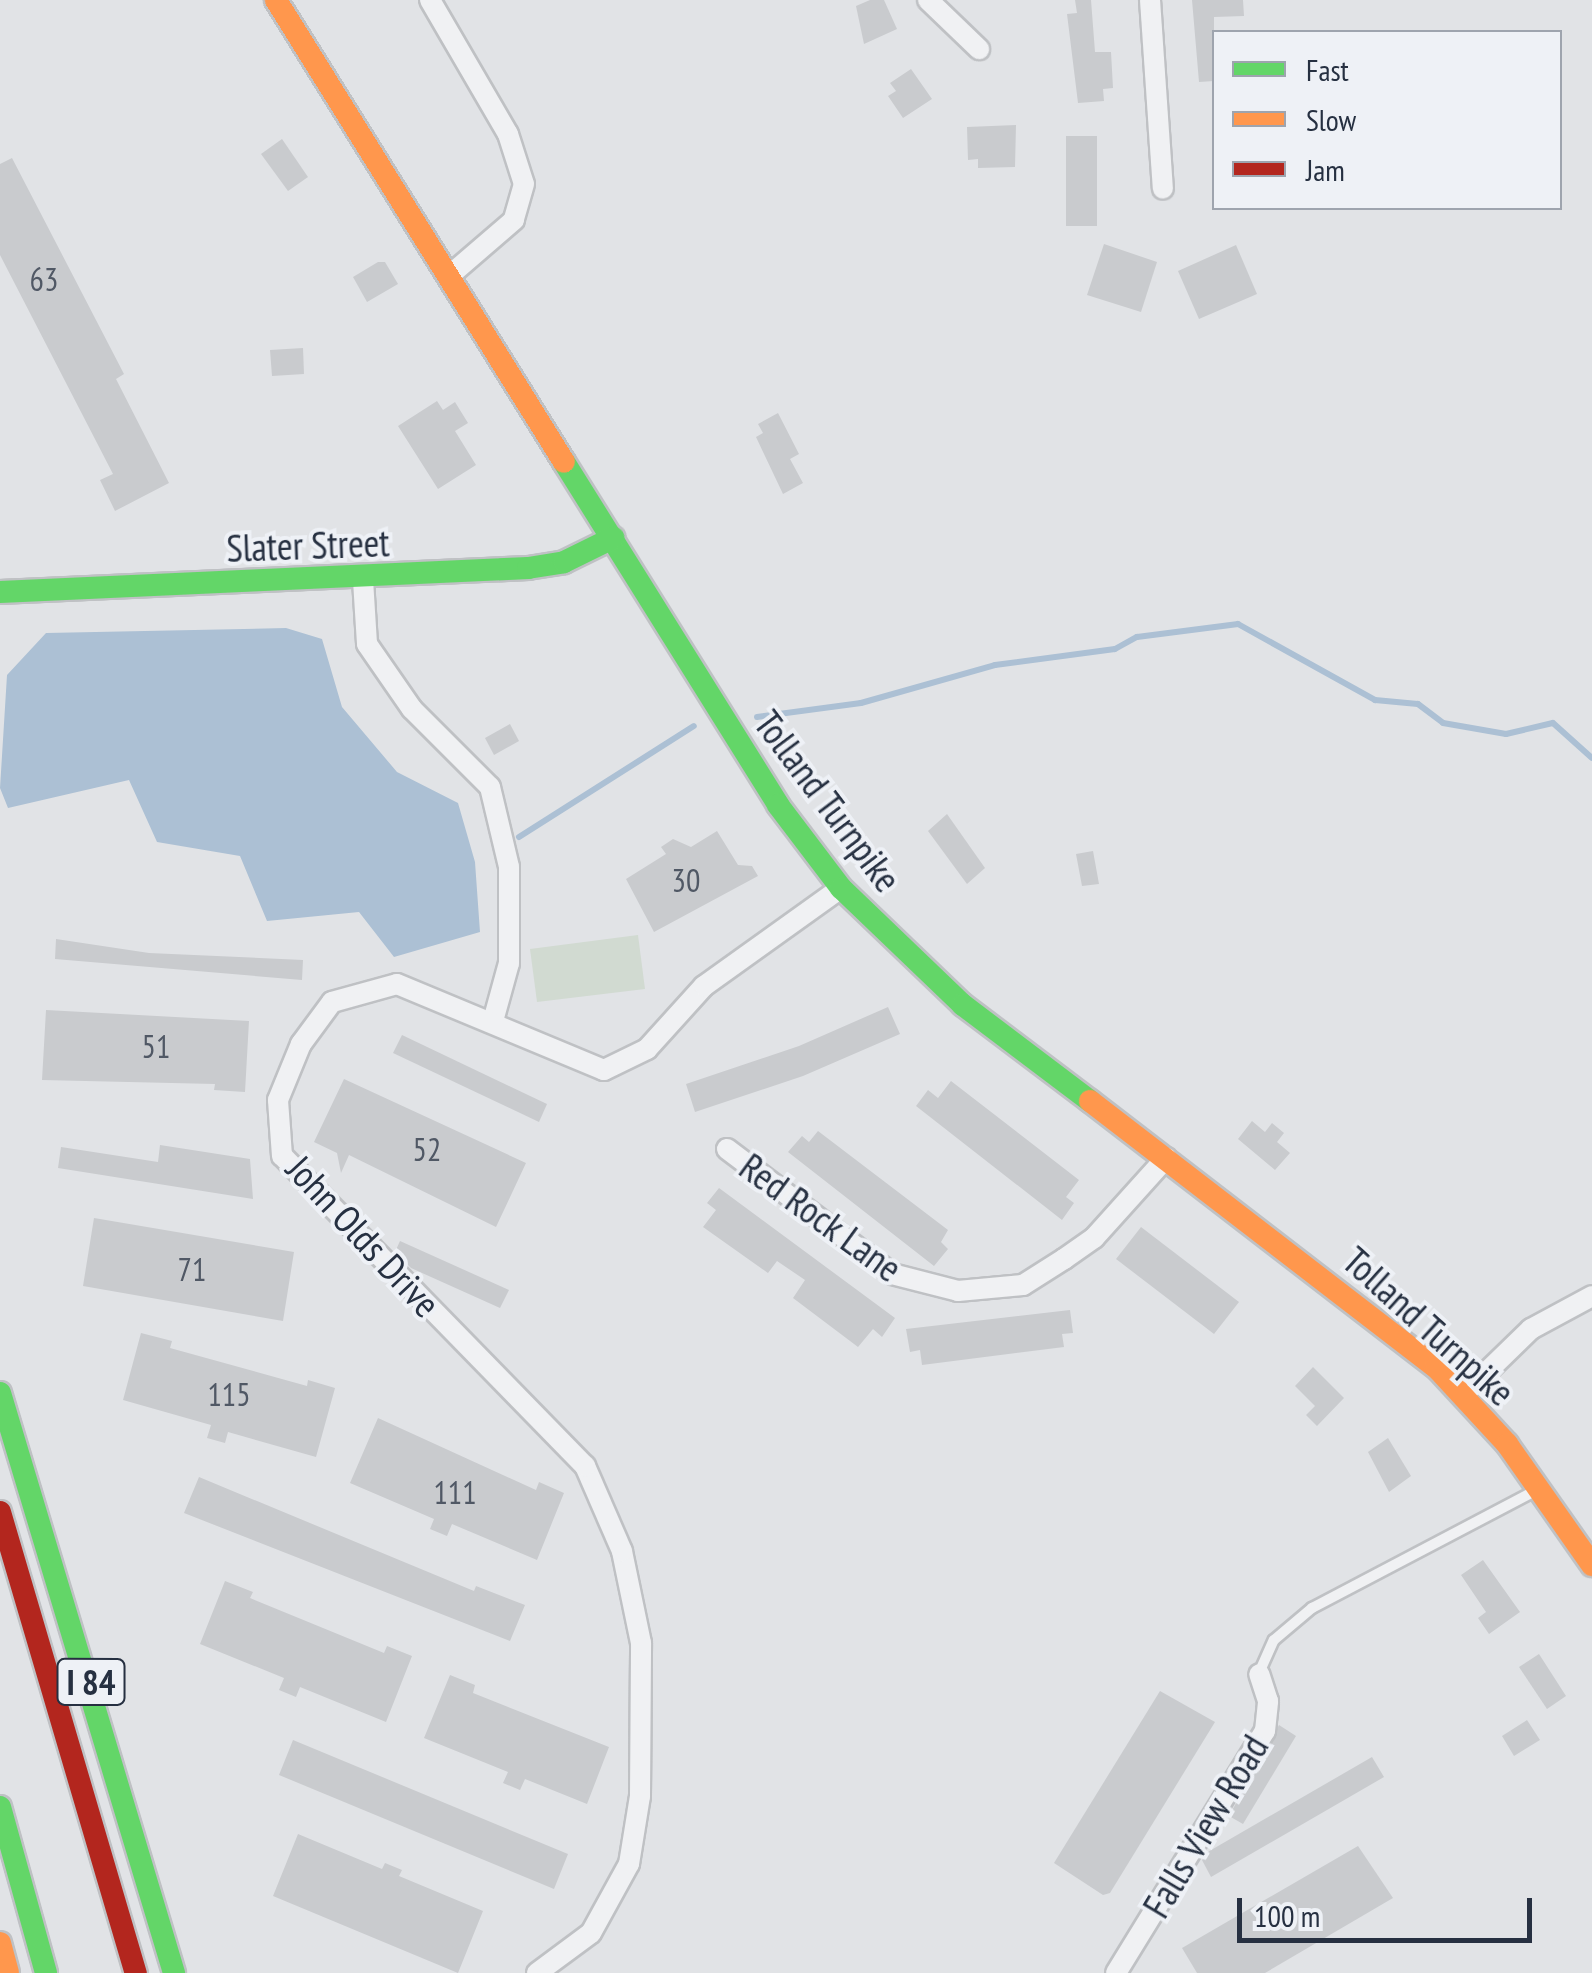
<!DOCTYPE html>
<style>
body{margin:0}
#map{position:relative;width:1592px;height:1973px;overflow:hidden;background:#e1e3e6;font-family:"PT Sans Narrow",sans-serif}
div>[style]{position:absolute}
.green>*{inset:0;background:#d1dad1}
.water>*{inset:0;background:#acc0d4}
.stream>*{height:6px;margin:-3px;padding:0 3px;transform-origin:3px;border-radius:3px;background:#acc0d4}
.building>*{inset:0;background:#c9cbce}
.roads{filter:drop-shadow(2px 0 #bfc1c4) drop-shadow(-2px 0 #bfc1c4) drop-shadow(0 2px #bfc1c4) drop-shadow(0 -2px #bfc1c4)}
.lane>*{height:10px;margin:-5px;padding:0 5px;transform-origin:5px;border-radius:5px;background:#f0f1f3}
.street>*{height:20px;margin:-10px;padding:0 10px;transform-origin:10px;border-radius:10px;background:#f0f1f3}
.fast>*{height:22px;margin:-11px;padding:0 11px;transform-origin:11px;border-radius:11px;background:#63d668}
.slow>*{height:22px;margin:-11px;padding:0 11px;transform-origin:11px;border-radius:11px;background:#ff974d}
.jam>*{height:22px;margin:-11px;padding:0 11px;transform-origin:11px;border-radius:11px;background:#b3261e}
span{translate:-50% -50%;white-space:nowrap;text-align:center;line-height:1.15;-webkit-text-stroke:8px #eef1f6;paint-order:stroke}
.number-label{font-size:32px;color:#505865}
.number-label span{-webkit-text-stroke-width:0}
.shield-label span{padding:2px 8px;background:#eef1f6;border:2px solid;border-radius:8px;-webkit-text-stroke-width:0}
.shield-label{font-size:35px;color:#263041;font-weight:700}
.street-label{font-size:38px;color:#263041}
.legend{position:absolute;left:1212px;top:30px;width:350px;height:180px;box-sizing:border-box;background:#eef1f6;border:2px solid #9ea4ae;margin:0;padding:12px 18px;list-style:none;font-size:30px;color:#263041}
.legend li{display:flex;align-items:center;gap:20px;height:50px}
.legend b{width:50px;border:2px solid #9ea4ae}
.scale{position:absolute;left:1237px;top:1898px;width:295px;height:45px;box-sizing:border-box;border:5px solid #263041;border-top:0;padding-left:12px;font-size:30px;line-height:35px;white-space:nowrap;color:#263041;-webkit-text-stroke:8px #eef1f6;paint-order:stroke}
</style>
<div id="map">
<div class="green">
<i style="clip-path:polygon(638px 935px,645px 989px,537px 1002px,530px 949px)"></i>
</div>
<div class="water">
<i style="clip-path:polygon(286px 628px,322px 639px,342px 707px,397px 772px,458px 803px,475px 862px,480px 932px,394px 957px,359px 912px,267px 921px,240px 856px,157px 842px,129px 780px,8px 808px,0 788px,7px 675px,46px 633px)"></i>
</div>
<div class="stream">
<i style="left:757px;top:717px;width:105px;rotate:-7.7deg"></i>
<i style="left:861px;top:703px;width:139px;rotate:-15.8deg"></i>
<i style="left:995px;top:665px;width:121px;rotate:-7.6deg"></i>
<i style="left:1115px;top:649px;width:25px;rotate:-29deg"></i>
<i style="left:1137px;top:637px;width:102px;rotate:-7.3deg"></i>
<i style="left:1238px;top:624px;width:157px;rotate:29deg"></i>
<i style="left:1375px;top:700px;width:43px;rotate:5.3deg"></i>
<i style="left:1418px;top:704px;width:31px;rotate:37deg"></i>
<i style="left:1443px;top:723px;width:64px;rotate:9.9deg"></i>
<i style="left:1506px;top:734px;width:48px;rotate:-13.2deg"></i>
<i style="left:1553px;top:723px;width:52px;rotate:41.9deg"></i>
<i style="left:519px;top:837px;width:207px;rotate:-32.4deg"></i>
</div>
<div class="building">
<i style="clip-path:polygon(870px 0,884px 0,897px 29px,864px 44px,856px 6px)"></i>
<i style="clip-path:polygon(1075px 0,1091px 0,1095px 52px,1111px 52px,1113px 88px,1103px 89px,1104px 101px,1078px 103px,1067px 14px,1077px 13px)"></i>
<i style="clip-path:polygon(1192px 0,1243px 0,1244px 16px,1214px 17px,1214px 81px,1199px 82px)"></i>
<i style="clip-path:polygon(911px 69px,932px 99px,903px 118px,888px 96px,896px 91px,890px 83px)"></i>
<i style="clip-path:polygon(1016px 125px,1015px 167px,978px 168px,978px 159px,968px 160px,967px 127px)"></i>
<i style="clip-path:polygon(1066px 136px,1097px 136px,1097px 226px,1066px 226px)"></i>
<i style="clip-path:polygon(282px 139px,308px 177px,288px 191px,261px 154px)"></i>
<i style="clip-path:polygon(12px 158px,124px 374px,116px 379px,169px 483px,115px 511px,100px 480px,113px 474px,0 255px,0 164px)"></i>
<i style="clip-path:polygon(1104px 244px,1157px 262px,1141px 312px,1087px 295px)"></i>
<i style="clip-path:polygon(1236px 245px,1257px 294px,1199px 319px,1178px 271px)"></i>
<i style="clip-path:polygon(378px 262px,385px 262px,398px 284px,367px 302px,353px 277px)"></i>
<i style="clip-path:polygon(303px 348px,304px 374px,272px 376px,270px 350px)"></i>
<i style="clip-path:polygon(437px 401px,443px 410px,455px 402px,468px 423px,455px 431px,476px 465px,438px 489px,398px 426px)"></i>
<i style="clip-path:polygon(778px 413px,799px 454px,790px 459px,803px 483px,783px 494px,756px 437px,763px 433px,758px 424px)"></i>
<i style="clip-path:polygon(510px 724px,519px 741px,494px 755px,485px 738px)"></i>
<i style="clip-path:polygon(947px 814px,985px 868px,967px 884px,928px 831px)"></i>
<i style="clip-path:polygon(717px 831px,738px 865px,752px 866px,758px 876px,654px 932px,626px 879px,666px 854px,661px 847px,673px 839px,691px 847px)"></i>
<i style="clip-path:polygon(1093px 851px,1099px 884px,1082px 886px,1076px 854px)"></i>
<i style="clip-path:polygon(56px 939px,149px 953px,303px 960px,302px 980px,55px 959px)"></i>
<i style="clip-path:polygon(888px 1007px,900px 1034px,803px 1076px,695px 1112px,686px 1084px,799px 1046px)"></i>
<i style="clip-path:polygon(46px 1010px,249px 1021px,245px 1092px,214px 1090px,215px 1084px,42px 1080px)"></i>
<i style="clip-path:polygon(402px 1035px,547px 1104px,539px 1122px,393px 1053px)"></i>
<i style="clip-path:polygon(344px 1079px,526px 1163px,496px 1227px,349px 1155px,341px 1173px,337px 1153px,314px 1142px)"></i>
<i style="clip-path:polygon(951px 1081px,1079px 1180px,1066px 1197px,1074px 1203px,1062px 1220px,916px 1106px,928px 1090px,938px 1098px)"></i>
<i style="clip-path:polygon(1252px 1121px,1265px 1132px,1272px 1123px,1284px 1133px,1277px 1142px,1290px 1153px,1275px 1170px,1238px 1139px)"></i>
<i style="clip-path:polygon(818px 1131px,948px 1230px,941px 1242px,948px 1249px,934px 1266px,788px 1152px,802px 1136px,809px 1142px)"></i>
<i style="clip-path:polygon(160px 1145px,250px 1159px,253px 1199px,58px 1168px,61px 1147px,158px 1162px)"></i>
<i style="clip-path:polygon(719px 1188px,895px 1318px,882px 1337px,873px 1329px,858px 1347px,793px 1298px,805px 1280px,777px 1261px,768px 1273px,703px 1227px,716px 1210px,707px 1203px)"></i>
<i style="clip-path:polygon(94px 1218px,294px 1252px,283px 1321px,83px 1286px)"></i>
<i style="clip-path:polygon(1141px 1227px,1239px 1302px,1214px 1334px,1116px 1259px)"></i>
<i style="clip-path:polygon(400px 1241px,509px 1290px,500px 1308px,411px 1268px,395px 1252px)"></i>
<i style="clip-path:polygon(1070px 1310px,1073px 1333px,1062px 1334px,1064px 1347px,922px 1365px,920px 1350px,910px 1352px,906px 1329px)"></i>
<i style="clip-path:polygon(141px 1333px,172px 1341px,170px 1348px,307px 1386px,308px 1380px,335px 1388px,316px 1457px,228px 1432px,225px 1443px,207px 1438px,211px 1425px,123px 1400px)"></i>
<i style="clip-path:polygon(1313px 1367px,1344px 1398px,1317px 1426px,1306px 1415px,1315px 1406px,1295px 1386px)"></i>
<i style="clip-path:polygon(378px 1418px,536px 1490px,539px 1482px,564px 1493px,537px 1560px,452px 1524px,447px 1536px,430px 1529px,434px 1519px,350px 1483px)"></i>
<i style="clip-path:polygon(1388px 1438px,1411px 1476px,1389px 1492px,1368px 1452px)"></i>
<i style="clip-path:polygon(199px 1477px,474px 1591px,476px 1586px,525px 1605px,510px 1641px,184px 1513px)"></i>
<i style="clip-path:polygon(1483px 1560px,1520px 1612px,1489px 1634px,1478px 1618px,1486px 1612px,1461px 1575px)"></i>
<i style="clip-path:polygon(225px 1581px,253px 1592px,250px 1598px,384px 1653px,387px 1646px,412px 1656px,386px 1722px,300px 1687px,296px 1697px,279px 1690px,284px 1678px,200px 1644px)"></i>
<i style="clip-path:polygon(1539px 1654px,1566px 1696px,1547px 1709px,1519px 1667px)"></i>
<i style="clip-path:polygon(450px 1675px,475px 1685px,473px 1693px,609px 1747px,587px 1804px,525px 1779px,520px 1790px,503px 1783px,508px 1772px,424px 1738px)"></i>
<i style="clip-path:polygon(1160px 1691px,1215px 1722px,1110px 1893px,1103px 1895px,1054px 1863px)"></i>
<i style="clip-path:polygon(1527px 1720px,1540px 1740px,1514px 1756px,1502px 1736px)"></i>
<i style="clip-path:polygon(1279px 1725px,1296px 1736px,1243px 1824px,1229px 1816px)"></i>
<i style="clip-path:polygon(293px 1740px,568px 1854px,554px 1889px,279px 1775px)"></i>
<i style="clip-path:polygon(1372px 1757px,1384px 1777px,1211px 1877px,1202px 1860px,1206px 1853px)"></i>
<i style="clip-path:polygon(298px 1834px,382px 1869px,385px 1863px,402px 1870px,399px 1876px,483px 1911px,458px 1973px,273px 1896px)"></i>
<i style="clip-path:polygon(1358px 1846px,1393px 1898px,1265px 1973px,1197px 1973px,1182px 1948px)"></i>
</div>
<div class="roads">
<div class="lane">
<i style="left:1259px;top:1673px;width:36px;rotate:-66deg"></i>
<i style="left:1274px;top:1640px;width:50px;rotate:-40.1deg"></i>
<i style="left:1312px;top:1608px;width:252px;rotate:-27.7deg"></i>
</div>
<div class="street">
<i style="left:430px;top:0;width:155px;rotate:59.8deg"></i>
<i style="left:508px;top:134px;width:52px;rotate:72.3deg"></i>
<i style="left:524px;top:184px;width:37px;rotate:106deg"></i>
<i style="left:514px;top:220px;width:86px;rotate:139.3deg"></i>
<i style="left:928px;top:0;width:71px;rotate:43.9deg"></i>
<i style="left:1150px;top:0;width:189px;rotate:86.1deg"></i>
<i style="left:363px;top:580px;width:64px;rotate:86.4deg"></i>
<i style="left:367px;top:644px;width:79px;rotate:55.3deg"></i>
<i style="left:412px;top:709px;width:110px;rotate:45deg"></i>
<i style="left:490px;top:787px;width:82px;rotate:76.6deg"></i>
<i style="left:509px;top:867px;width:96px;rotate:90deg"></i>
<i style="left:509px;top:963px;width:60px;rotate:105.4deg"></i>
<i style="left:727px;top:1149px;width:207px;rotate:37.1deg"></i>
<i style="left:892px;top:1274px;width:68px;rotate:14.4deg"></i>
<i style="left:958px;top:1291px;width:65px;rotate:-5.3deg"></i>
<i style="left:1023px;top:1285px;width:49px;rotate:-32.4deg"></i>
<i style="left:1064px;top:1259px;width:37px;rotate:-35deg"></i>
<i style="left:1094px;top:1238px;width:108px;rotate:-48deg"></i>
<i style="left:1462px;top:1396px;width:96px;rotate:-44.2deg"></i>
<i style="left:1531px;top:1329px;width:69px;rotate:-28.4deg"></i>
<i style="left:537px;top:1973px;width:67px;rotate:-36.5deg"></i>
<i style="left:591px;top:1933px;width:79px;rotate:-61.2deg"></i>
<i style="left:629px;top:1864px;width:69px;rotate:-80.8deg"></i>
<i style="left:640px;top:1796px;width:153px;rotate:-89.6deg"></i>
<i style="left:641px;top:1643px;width:94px;rotate:-101.7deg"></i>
<i style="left:622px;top:1551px;width:93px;rotate:-113.5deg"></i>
<i style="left:585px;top:1466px;width:433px;rotate:-134.3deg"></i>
<i style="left:282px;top:1156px;width:56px;rotate:-94.1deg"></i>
<i style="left:278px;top:1100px;width:61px;rotate:-67.7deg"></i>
<i style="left:301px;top:1044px;width:52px;rotate:-53.6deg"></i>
<i style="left:332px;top:1002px;width:67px;rotate:-15.5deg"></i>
<i style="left:397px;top:984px;width:224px;rotate:22.6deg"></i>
<i style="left:604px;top:1070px;width:48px;rotate:-26deg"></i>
<i style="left:647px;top:1049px;width:85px;rotate:-47.9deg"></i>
<i style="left:704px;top:986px;width:168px;rotate:-35.6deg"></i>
<i style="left:1116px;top:1973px;width:284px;rotate:-58.4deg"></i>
<i style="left:1265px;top:1731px;width:30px;rotate:-84deg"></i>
<i style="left:1268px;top:1701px;width:28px;rotate:-108deg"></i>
</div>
<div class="fast">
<i style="left:564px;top:462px;width:404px;rotate:58deg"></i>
<i style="left:778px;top:805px;width:104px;rotate:52.8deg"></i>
<i style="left:841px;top:888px;width:169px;rotate:43.8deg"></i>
<i style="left:963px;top:1005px;width:159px;rotate:37.1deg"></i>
<i style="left:0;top:592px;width:529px;rotate:-2.6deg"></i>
<i style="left:528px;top:568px;width:36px;rotate:-9deg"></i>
<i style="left:564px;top:562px;width:55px;rotate:-26.1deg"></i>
<i style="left:0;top:1393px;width:606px;rotate:73.3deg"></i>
<i style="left:0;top:1807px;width:172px;rotate:74.5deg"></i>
</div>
<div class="slow">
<i style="left:276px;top:0;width:544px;rotate:58.06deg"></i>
<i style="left:1090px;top:1101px;width:436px;rotate:37.6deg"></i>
<i style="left:1436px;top:1367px;width:105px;rotate:47.3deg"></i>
<i style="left:1507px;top:1444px;width:148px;rotate:54.9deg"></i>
<i style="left:0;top:1943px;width:31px;rotate:75deg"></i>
</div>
<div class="jam">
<i style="left:0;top:1512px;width:481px;rotate:73.6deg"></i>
</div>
</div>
<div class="number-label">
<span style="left:44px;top:279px">63</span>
<span style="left:686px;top:880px">30</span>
<span style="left:156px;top:1046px">51</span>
<span style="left:427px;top:1149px">52</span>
<span style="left:192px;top:1269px">71</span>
<span style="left:229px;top:1394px">115</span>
<span style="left:455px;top:1492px">111</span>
</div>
<div class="shield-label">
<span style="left:91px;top:1682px">I 84</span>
</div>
<div class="street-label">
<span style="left:308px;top:545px;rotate:-2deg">Slater Street</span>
<span style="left:828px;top:801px;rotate:53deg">Tolland Turnpike</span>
<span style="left:821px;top:1217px;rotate:36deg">Red Rock Lane</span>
<span style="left:364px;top:1236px;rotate:47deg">John Olds Drive</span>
<span style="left:1429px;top:1326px;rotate:42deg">Tolland Turnpike</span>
<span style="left:1205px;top:1826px;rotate:-59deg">Falls View Road</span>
</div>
<ul class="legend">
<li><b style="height:12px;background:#63d668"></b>Fast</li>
<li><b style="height:12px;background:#ff974d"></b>Slow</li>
<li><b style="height:12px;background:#b3261e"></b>Jam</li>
</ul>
<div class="scale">100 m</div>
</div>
